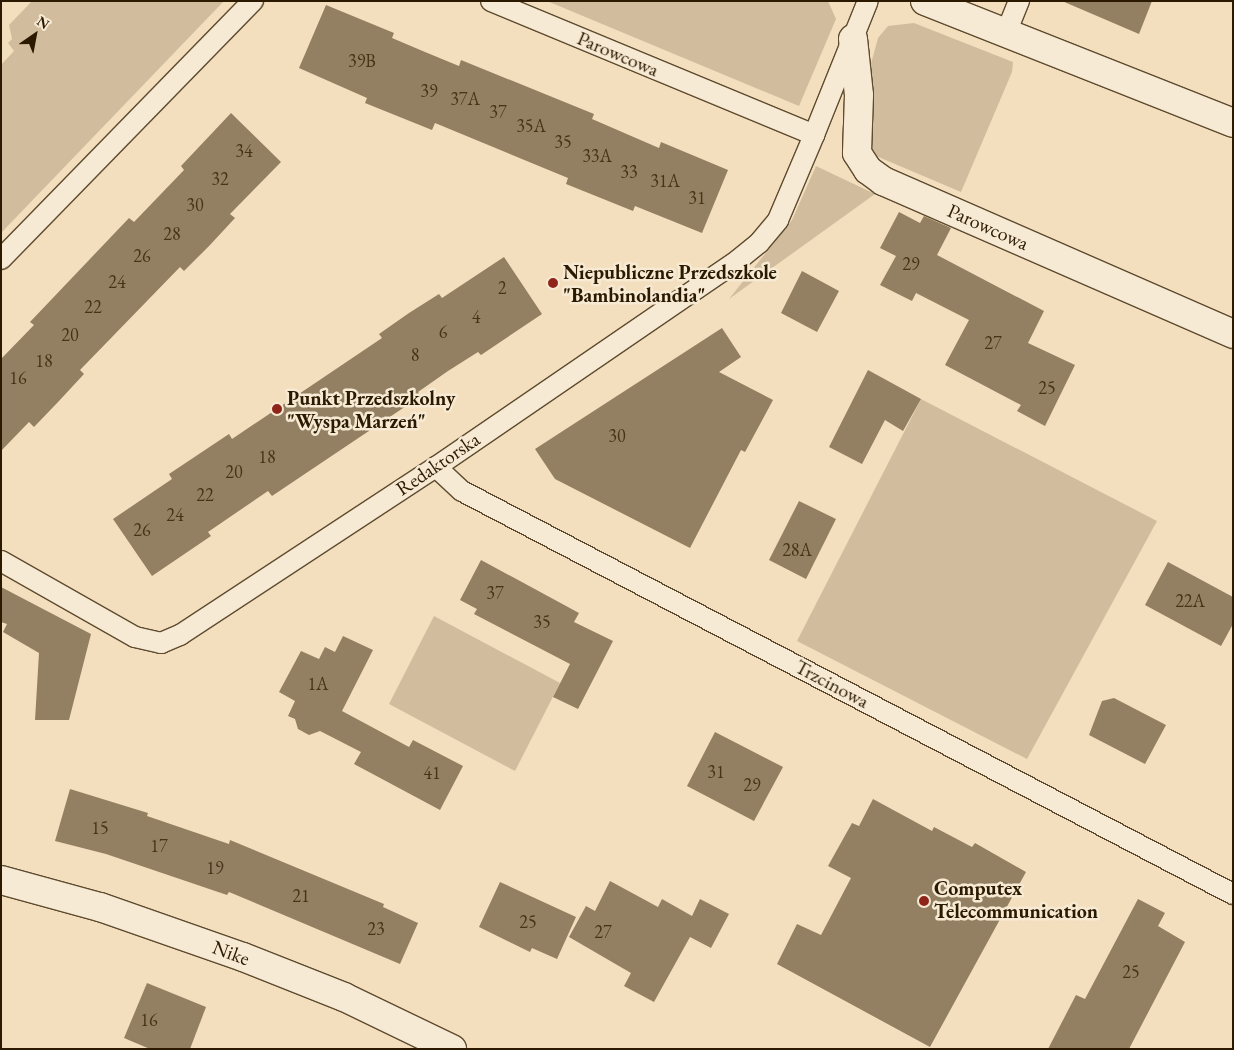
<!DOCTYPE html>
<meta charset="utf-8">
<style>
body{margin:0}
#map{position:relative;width:1234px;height:1050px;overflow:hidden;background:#f3debd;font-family:"EB Garamond",serif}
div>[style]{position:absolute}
.green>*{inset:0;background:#d1bd9d}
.building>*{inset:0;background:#938062}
.roads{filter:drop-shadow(1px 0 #5e4b2f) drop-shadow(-1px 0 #5e4b2f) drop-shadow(0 1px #5e4b2f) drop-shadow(0 -1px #5e4b2f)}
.service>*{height:20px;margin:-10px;padding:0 10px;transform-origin:10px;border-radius:10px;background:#f7ead4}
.minor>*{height:28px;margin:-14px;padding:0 14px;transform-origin:14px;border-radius:14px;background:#f7ead4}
.dots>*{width:14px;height:14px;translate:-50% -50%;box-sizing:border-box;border:2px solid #f7ead4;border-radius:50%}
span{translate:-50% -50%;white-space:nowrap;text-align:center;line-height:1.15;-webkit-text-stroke:5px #f7ead4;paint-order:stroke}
.number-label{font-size:18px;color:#463418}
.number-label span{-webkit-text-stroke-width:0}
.street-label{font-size:20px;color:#2c1a00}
.poi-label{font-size:20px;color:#2c1a00;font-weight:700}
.left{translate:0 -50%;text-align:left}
.frame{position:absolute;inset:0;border:2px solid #2c1a00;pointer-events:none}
.north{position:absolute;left:10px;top:10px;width:50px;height:50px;-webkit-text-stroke:4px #f7ead4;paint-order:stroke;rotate:33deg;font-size:14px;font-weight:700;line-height:20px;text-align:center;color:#2c1a00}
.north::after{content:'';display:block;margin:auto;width:18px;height:22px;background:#2c1a00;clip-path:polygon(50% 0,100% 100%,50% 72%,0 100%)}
</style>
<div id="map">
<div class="green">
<i style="clip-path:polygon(32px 1px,224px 1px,1px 233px,1px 65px,14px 51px,8px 43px,12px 39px,9px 25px)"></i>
<i style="clip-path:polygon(547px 1px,828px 1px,836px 19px,799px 106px)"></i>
<i style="clip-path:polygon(914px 23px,1013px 62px,1012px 72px,961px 192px,869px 153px,866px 82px,878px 38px,888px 26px)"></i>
<i style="clip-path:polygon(816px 166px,875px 194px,729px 299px,792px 220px)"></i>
<i style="clip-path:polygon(921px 399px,1157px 521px,1027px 759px,797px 641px)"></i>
<i style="clip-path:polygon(434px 616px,560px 683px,515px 771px,389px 704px)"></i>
</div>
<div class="building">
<i style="clip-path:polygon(1062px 1px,1152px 1px,1139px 34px)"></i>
<i style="clip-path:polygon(326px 5px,394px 33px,392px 38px,425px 52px,459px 66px,461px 60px,594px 114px,592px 119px,659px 148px,661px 142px,728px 170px,702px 233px,635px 206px,633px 211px,566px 184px,568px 178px,435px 123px,432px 130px,365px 103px,367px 98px,299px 68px)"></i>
<i style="clip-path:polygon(231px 113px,281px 162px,230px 214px,235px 218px,210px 245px,184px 271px,180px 267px,80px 370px,84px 374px,59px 401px,34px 427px,29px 422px,1px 451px,1px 359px,34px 325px,30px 322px,129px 218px,134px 222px,184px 170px,181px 166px)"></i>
<i style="clip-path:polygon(899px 212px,920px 223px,924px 216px,951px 228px,937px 255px,1044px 311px,1028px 343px,1075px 365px,1045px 426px,1017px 411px,1021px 405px,945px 365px,969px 320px,916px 293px,912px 301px,880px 285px,896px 256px,880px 248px)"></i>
<i style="clip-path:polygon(504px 257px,542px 314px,481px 355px,478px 352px,448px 371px,418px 392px,421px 396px,272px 496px,268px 491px,208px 532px,211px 536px,152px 576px,113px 519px,172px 479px,169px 474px,229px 434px,232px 439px,382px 338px,379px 334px,409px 313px,439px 294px,442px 298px)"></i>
<i style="clip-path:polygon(802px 271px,839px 291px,817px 332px,781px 313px)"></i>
<i style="clip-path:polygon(722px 328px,741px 357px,719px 372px,773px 400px,745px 452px,741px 450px,690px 548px,555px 479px,535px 449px)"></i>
<i style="clip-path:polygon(868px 370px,921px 399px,903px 431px,885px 420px,862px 464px,829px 447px)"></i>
<i style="clip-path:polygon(799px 501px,836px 519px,806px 579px,769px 560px)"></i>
<i style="clip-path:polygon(481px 560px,579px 613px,574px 622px,613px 641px,578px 709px,553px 697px,570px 664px,474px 614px,477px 609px,460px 600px)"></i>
<i style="clip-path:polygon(1168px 562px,1233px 597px,1233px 624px,1221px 646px,1145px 605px)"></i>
<i style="clip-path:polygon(1px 587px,91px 634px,69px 720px,35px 720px,39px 653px,3px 632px,7px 624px,1px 622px)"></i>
<i style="clip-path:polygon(343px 636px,373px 650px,342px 711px,409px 747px,413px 740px,463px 766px,440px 810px,354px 764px,361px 752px,320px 731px,309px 735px,298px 729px,295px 719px,288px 716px,295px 701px,279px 692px,301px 651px,319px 659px,325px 647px,335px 652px)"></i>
<i style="clip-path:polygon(1114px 698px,1166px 725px,1145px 764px,1089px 735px,1102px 701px)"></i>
<i style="clip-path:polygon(715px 732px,783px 767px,754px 821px,687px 786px)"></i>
<i style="clip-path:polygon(70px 789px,148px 813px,147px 816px,229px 844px,230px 840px,384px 904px,383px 907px,418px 923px,400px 964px,229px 892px,227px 895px,106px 854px,55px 841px)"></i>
<i style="clip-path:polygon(873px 799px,932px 831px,934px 827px,972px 847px,975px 843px,1026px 872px,930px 1047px,777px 964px,797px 924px,821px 935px,851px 878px,828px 866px,852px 823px,859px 826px)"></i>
<i style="clip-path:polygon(610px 881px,658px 907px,662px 899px,692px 916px,700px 899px,729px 914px,711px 948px,690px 937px,654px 1002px,624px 986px,631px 973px,569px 937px,586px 906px,595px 911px)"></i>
<i style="clip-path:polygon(500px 882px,576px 917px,557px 959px,532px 948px,530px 952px,479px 927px)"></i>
<i style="clip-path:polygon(1138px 899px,1165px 913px,1158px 926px,1185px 942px,1129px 1049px,1048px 1049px,1076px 995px,1085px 999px)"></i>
<i style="clip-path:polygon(147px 983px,206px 1007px,190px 1049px,150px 1049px,124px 1038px)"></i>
</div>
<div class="roads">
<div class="service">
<i style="left:491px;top:1px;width:350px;rotate:22.5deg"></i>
<i style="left:814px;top:135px;width:144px;rotate:-68.1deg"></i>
<i style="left:1006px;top:33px;width:35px;rotate:-68deg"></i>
<i style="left:1px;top:259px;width:361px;rotate:-45.7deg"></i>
<i style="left:436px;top:467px;width:35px;rotate:43deg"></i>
<i style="left:462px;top:491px;width:870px;rotate:27.6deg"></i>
<i style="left:1px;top:561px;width:154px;rotate:29.6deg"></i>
<i style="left:135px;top:637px;width:27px;rotate:13deg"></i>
<i style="left:161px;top:643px;width:21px;rotate:-23deg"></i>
<i style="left:180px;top:635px;width:306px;rotate:-33.3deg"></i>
<i style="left:436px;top:467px;width:366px;rotate:-34.4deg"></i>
<i style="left:738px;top:260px;width:27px;rotate:-39deg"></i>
<i style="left:759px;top:243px;width:30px;rotate:-50deg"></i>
<i style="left:778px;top:220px;width:92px;rotate:-67deg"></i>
</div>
<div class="minor">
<i style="left:925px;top:1px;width:331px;rotate:21.6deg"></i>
<i style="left:853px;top:39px;width:56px;rotate:83.9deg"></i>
<i style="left:859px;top:95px;width:58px;rotate:92deg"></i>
<i style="left:857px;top:153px;width:20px;rotate:57deg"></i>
<i style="left:868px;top:170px;width:19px;rotate:36deg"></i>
<i style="left:883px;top:181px;width:382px;rotate:23.6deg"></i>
<i style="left:1px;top:880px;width:103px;rotate:15.3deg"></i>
<i style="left:100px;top:907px;width:151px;rotate:19.3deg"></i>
<i style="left:243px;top:957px;width:109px;rotate:21.6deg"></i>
<i style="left:344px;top:997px;width:120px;rotate:25.7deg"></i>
</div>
</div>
<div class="dots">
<i style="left:553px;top:283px;background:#8f2418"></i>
<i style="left:277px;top:409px;background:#8f2418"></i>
<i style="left:924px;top:901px;background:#8f2418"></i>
</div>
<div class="number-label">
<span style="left:362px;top:61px">39B</span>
<span style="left:429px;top:91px">39</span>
<span style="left:465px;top:99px">37A</span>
<span style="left:498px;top:112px">37</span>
<span style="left:531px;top:126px">35A</span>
<span style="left:563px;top:142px">35</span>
<span style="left:244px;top:151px">34</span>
<span style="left:597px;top:156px">33A</span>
<span style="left:629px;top:172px">33</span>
<span style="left:220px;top:179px">32</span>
<span style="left:665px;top:181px">31A</span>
<span style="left:697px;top:198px">31</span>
<span style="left:195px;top:205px">30</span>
<span style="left:172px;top:234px">28</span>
<span style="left:142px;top:256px">26</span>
<span style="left:911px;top:264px">29</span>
<span style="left:117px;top:282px">24</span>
<span style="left:502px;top:288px">2</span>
<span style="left:93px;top:307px">22</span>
<span style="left:476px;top:317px">4</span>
<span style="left:443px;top:332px">6</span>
<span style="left:70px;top:335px">20</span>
<span style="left:993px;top:343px">27</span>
<span style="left:415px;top:355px">8</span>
<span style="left:44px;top:361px">18</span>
<span style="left:18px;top:378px">16</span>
<span style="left:1047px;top:388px">25</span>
<span style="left:617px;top:436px">30</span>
<span style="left:267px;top:457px">18</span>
<span style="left:234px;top:472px">20</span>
<span style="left:205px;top:495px">22</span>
<span style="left:175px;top:515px">24</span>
<span style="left:142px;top:530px">26</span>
<span style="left:797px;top:550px">28A</span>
<span style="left:495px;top:593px">37</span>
<span style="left:1190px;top:601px">22A</span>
<span style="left:542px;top:622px">35</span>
<span style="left:318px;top:684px">1A</span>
<span style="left:716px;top:772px">31</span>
<span style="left:432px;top:773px">41</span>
<span style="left:752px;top:785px">29</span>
<span style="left:100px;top:828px">15</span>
<span style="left:159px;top:846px">17</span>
<span style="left:215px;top:868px">19</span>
<span style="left:301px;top:896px">21</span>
<span style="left:528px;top:922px">25</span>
<span style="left:376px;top:929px">23</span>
<span style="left:603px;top:932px">27</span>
<span style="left:1131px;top:972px">25</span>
<span style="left:149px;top:1020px">16</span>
</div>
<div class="street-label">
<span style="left:618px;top:54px;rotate:23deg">Parowcowa</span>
<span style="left:988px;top:227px;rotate:24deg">Parowcowa</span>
<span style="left:438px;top:464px;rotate:-34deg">Redaktorska</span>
<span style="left:832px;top:684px;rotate:28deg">Trzcinowa</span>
<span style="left:231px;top:953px;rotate:20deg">Nike</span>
</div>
<div class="poi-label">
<span class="left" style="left:563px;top:284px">Niepubliczne Przedszkole<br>"Bambinolandia"</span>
<span class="left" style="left:287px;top:410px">Punkt Przedszkolny<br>"Wyspa Marzeń"</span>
<span class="left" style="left:934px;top:900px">Computex<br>Telecommunication</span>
</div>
<div class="frame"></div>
<div class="north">N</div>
</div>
